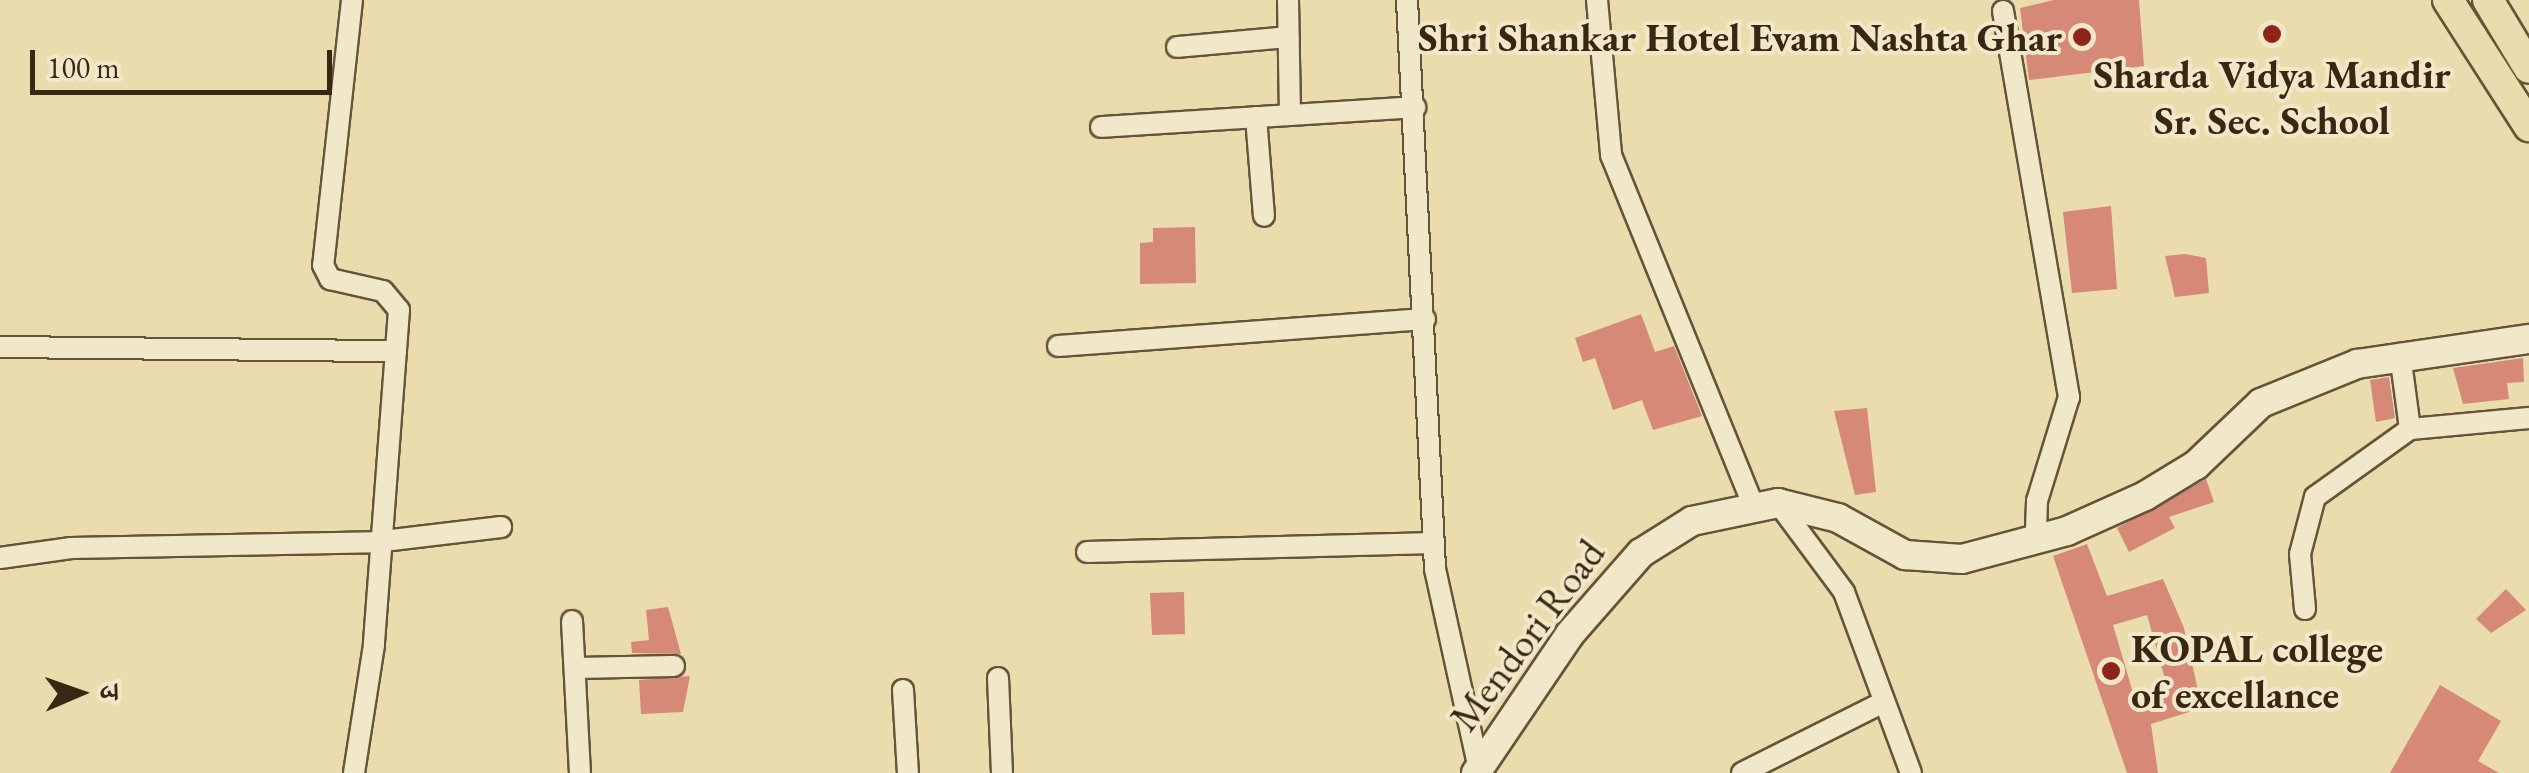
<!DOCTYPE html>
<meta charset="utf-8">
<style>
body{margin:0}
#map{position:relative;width:2529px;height:773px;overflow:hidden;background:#eadcad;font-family:"EB Garamond","Noto Serif Devanagari",serif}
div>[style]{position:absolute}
.building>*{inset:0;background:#d68976}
.roads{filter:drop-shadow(2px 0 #65543a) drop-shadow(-2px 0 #65543a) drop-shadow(0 2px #65543a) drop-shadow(0 -2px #65543a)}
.minor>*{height:20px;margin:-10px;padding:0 10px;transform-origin:10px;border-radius:10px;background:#f1e8ca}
.secondary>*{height:28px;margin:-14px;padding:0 14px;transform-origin:14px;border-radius:14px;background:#f1e8ca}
.primary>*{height:30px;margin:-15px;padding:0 15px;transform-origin:15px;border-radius:15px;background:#eadcad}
.dots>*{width:28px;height:28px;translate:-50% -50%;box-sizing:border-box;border:5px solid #f1e8ca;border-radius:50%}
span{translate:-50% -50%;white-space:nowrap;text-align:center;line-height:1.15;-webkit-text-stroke:8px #f1e8ca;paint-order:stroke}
.poi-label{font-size:40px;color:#392613;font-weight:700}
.right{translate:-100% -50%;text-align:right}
.left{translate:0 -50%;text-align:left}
.street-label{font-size:40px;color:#392613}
.north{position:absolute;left:30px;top:643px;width:100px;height:100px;-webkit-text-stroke:8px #f1e8ca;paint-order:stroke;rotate:88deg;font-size:28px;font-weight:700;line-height:40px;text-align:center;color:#392613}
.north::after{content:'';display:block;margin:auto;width:35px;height:45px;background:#392613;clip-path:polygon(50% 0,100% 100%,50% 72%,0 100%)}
.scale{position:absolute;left:30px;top:50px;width:302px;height:45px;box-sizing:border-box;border:5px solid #392613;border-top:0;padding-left:12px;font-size:30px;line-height:35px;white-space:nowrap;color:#392613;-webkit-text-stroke:8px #f1e8ca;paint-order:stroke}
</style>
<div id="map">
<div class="building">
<i style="clip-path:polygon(2054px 0,2139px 0,2144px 66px,2029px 80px,2020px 8px)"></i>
<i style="clip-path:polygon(2111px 206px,2117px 289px,2072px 293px,2063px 212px)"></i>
<i style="clip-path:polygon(1195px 227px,1196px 283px,1140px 284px,1140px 243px,1153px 242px,1153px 228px)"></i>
<i style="clip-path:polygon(2185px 254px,2206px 258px,2209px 293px,2175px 297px,2165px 256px)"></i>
<i style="clip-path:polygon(1641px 314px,1655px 352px,1674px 346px,1702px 416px,1653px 430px,1642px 400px,1613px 410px,1595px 358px,1583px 362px,1575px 338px)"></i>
<i style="clip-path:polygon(2523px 358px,2524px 382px,2507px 383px,2509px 399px,2463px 404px,2453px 368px)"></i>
<i style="clip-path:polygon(2389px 377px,2395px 418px,2376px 422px,2370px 380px)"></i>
<i style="clip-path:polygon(1867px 408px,1876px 492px,1855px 495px,1834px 411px)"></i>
<i style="clip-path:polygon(2206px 479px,2214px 502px,2169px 517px,2175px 528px,2129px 552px,2117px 528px)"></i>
<i style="clip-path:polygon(evenodd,2087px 544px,2107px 596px,2163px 579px,2184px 628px,2202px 708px,2151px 724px,2158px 773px,2127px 773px,2053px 556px,2087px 544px,2147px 615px,2167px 686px,2134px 696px,2113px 625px,2147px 615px)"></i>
<i style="clip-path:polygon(2506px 589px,2526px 610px,2491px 633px,2476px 619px)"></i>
<i style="clip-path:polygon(1184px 592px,1185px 634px,1152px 635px,1150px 593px)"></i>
<i style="clip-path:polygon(668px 607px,681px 654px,632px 653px,631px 642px,649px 640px,646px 610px)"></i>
<i style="clip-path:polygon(690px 676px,683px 712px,641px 714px,639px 680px)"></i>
<i style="clip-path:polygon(2440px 685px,2501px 721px,2478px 761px,2499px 773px,2390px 773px)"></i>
</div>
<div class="roads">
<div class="minor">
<i style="left:352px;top:0;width:267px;rotate:96.2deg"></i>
<i style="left:323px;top:265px;width:16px;rotate:63deg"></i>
<i style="left:330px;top:279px;width:54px;rotate:12.8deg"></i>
<i style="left:383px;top:291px;width:25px;rotate:50deg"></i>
<i style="left:399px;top:310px;width:336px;rotate:94.3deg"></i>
<i style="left:374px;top:645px;width:130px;rotate:98.9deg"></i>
<i style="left:1288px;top:0;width:115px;rotate:89deg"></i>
<i style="left:1407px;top:0;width:570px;rotate:87.18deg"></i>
<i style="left:1435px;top:569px;width:201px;rotate:77.6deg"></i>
<i style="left:1597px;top:0;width:156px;rotate:84.8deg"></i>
<i style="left:1611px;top:155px;width:378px;rotate:67.9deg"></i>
<i style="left:2003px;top:11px;width:392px;rotate:80.3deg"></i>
<i style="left:2069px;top:397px;width:109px;rotate:107.1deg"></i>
<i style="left:2037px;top:501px;width:37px;rotate:92deg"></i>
<i style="left:1177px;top:47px;width:112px;rotate:-5.1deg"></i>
<i style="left:1256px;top:117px;width:99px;rotate:85.4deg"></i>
<i style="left:1101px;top:127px;width:315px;rotate:-3.6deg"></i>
<i style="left:1058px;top:346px;width:368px;rotate:-4.2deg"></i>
<i style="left:0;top:347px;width:396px;rotate:0.6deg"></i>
<i style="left:2410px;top:429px;width:120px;rotate:-5.3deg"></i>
<i style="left:1778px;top:503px;width:111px;rotate:53.4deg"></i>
<i style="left:1844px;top:592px;width:193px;rotate:69.7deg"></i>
<i style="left:1087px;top:552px;width:347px;rotate:-1.5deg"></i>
<i style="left:0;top:558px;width:72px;rotate:-8deg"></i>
<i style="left:71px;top:548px;width:304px;rotate:-1.1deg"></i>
<i style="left:375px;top:542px;width:127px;rotate:-6.8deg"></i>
<i style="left:2305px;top:609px;width:55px;rotate:-95.2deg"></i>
<i style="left:2300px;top:554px;width:59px;rotate:-75.3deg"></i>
<i style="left:2315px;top:497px;width:117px;rotate:-35.6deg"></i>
<i style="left:2410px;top:429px;width:76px;rotate:-97.6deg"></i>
<i style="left:572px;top:621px;width:152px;rotate:87deg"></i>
<i style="left:575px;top:668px;width:99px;rotate:-1.2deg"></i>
<i style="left:998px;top:678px;width:95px;rotate:87.6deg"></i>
<i style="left:903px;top:690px;width:83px;rotate:86.6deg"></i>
<i style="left:1742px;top:773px;width:154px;rotate:-26.6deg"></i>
</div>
<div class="secondary">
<i style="left:1476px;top:773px;width:168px;rotate:-55.9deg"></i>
<i style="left:1570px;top:634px;width:108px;rotate:-48.8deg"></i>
<i style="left:1641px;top:553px;width:60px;rotate:-32.1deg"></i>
<i style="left:1692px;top:521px;width:88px;rotate:-11.8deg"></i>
<i style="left:1778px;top:503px;width:62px;rotate:14deg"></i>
<i style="left:1838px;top:518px;width:77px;rotate:28.9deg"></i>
<i style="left:1905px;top:555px;width:57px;rotate:4deg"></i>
<i style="left:1962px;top:559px;width:109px;rotate:-14.9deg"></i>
<i style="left:2067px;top:531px;width:85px;rotate:-24.2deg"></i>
<i style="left:2145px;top:496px;width:60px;rotate:-31.3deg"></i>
<i style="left:2196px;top:465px;width:90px;rotate:-43.6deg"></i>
<i style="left:2261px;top:403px;width:104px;rotate:-22.1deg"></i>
<i style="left:2357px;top:364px;width:174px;rotate:-8.3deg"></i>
</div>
<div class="primary">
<i style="left:2448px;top:0;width:150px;rotate:57.3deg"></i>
<i style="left:2488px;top:0;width:79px;rotate:58.9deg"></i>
</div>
</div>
<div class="dots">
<i style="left:2272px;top:34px;background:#8f2418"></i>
<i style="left:2082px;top:37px;background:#8f2418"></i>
<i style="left:2111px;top:671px;background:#8f2418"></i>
</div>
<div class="poi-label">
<span class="right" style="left:2062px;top:37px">Shri Shankar Hotel Evam Nashta Ghar</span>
<span style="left:2272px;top:97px">Sharda Vidya Mandir<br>Sr. Sec. School</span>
<span class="left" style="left:2131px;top:671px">KOPAL college<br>of excellance</span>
</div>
<div class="street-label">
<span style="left:1527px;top:635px;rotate:-53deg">Mendori Road</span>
</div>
<div class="north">उ</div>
<div class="scale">100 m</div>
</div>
